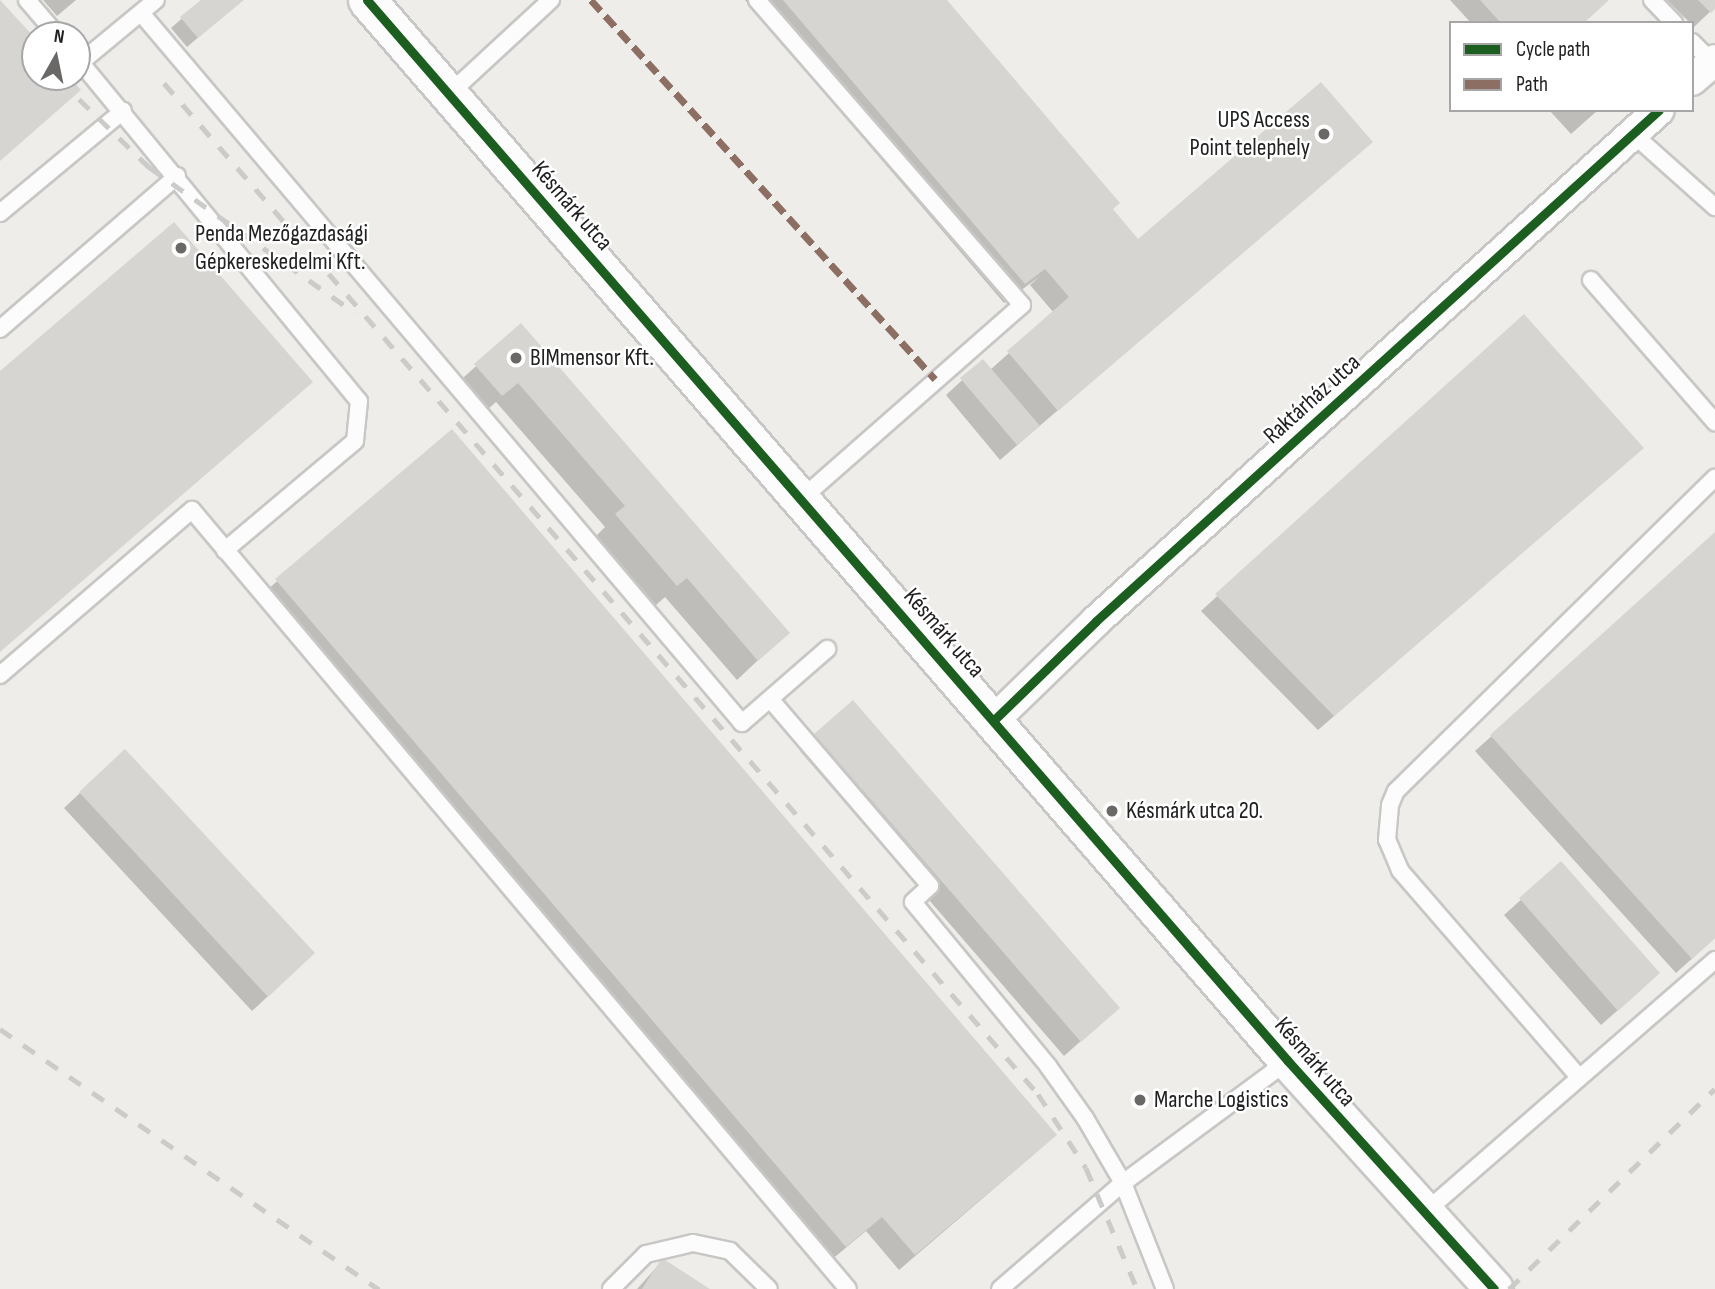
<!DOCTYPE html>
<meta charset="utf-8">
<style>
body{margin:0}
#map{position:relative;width:1715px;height:1289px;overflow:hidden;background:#efede9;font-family:"Sofia Sans Condensed",sans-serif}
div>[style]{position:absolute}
.shadow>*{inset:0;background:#0003}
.building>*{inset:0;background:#d7d5d2}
.roads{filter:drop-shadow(2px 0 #c8c7c5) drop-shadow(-2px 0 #c8c7c5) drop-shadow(0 2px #c8c7c5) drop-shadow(0 -2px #c8c7c5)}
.service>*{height:16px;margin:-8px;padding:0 8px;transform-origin:8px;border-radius:8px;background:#fdfcfc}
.minor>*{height:30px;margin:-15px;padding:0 15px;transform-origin:15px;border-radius:15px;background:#fdfcfc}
.tertiary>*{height:37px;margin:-18.5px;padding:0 18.5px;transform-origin:18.5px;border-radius:18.5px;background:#fdfcfc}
.rail>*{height:5px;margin-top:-2.5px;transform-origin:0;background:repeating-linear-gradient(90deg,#cbcbca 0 14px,transparent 0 28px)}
.quiet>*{height:7px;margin-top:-3.5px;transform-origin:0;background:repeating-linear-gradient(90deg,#8d6e63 0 14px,transparent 0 21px)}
.cycleway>*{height:9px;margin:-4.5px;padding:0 4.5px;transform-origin:4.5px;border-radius:4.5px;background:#1b5e20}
.dots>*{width:19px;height:19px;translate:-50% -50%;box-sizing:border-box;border:4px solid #fff;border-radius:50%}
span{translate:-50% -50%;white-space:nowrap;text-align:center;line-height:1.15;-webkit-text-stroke:5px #fff;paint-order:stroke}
.poi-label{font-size:24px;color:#212121}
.right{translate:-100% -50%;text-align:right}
.left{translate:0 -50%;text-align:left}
.street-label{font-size:24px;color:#212121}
.legend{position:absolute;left:1449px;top:21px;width:245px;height:91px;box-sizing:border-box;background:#fff;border:2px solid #a6a6a6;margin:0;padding:9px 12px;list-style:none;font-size:21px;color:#212121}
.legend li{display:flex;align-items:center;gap:14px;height:35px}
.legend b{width:35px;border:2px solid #a6a6a6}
.north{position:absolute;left:21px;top:21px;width:70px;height:70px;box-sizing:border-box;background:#fff;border:2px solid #a6a6a6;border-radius:50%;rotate:9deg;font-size:19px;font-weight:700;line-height:28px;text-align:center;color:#212121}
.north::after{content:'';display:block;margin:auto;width:24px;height:32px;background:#696867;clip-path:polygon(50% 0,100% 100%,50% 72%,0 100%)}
</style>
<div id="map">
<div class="shadow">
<i style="clip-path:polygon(43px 0,76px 0,57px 16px)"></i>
<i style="clip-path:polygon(203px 0,242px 0,187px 47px,171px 28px)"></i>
<i style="clip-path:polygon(745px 0,944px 0,1111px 210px,1130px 244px,1370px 142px,1000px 460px,946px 395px,983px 361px,990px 370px,1054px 313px,1030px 285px,1039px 277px,1004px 303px)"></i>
<i style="clip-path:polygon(1450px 0,1606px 0,1583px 23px,1471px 23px)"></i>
<i style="clip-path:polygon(1667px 0,1715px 0,1715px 7px,1694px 27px)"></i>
<i style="clip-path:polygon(1549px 110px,1598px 110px,1571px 134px)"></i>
<i style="clip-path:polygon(1524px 317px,1642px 448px,1318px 730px,1201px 611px)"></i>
<i style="clip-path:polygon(521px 326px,787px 633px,737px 680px,665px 597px,656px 605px,596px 536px,605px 527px,496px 402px,481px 415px,455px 385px)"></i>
<i style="clip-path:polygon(451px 431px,1039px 1150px,899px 1270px,866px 1231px,830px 1261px,260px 596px)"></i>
<i style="clip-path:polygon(1715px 534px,1715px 938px,1676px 973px,1475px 751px)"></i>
<i style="clip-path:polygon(815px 735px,1118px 1008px,1064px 1056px,800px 751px)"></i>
<i style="clip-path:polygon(80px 793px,297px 969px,252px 1011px,64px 808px)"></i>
<i style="clip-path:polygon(1561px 864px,1642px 989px,1601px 1025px,1504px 915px)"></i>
<i style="clip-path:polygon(663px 1260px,707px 1289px,637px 1289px)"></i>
</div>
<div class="building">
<i style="clip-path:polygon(0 0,35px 38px,35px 77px,69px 77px,81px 90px,0 161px)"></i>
<i style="clip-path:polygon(201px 0,244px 0,198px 38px,180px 17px)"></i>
<i style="clip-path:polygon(783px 0,947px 0,1120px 203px,1113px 209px,1138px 239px,1321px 82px,1373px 142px,1058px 411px,1007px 351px,1069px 297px,1045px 269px,1025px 284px)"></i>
<i style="clip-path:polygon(1480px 0,1609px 0,1584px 23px,1501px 23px)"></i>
<i style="clip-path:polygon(1698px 0,1715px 0,1715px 9px,1711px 13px)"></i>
<i style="clip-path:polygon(174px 222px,313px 382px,0 652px,0 371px)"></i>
<i style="clip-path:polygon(1524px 314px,1644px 448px,1334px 716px,1215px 594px)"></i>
<i style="clip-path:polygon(521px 323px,790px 633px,758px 661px,687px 578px,677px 586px,615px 514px,625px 506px,518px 383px,502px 396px,474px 364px)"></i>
<i style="clip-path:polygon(983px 359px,1040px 426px,1017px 445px,960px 378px)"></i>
<i style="clip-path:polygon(452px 429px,1057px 1135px,915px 1255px,882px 1217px,846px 1247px,275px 579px)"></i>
<i style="clip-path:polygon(1715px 532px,1715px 938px,1692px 959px,1490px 735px)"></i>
<i style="clip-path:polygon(853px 700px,1120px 1008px,1081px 1042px,814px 734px)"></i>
<i style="clip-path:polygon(125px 749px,315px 953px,268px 997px,79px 792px)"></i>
<i style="clip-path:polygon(1561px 861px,1660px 973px,1618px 1011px,1519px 898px)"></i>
<i style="clip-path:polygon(662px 1258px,710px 1289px,642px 1289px)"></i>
</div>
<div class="roads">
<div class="service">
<i style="left:27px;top:0;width:46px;rotate:49.4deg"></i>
<i style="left:757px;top:0;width:404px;rotate:49deg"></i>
<i style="left:1022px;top:305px;width:294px;rotate:138.7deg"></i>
<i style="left:1652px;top:0;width:32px;rotate:46deg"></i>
<i style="left:141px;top:13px;width:930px;rotate:49.75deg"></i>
<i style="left:742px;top:723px;width:113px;rotate:-41deg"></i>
<i style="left:1692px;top:42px;width:28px;rotate:45deg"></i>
<i style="left:77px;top:58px;width:444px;rotate:50.6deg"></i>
<i style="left:359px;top:401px;width:40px;rotate:95.7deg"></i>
<i style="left:355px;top:441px;width:170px;rotate:140deg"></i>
<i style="left:81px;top:62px;width:97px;rotate:-39.6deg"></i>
<i style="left:449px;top:94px;width:139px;rotate:-42.7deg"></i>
<i style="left:1633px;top:134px;width:110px;rotate:41.7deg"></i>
<i style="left:0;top:213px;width:160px;rotate:-39.7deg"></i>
<i style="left:1591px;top:280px;width:189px;rotate:48.9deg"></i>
<i style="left:0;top:329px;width:234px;rotate:-40.8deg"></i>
<i style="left:0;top:675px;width:253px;rotate:-40.7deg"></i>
<i style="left:192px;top:510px;width:1018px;rotate:49.9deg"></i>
<i style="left:770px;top:699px;width:246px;rotate:49.4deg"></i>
<i style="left:930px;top:886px;width:23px;rotate:137deg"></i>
<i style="left:913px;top:902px;width:212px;rotate:50.5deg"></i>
<i style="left:1048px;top:1066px;width:64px;rotate:54.6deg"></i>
<i style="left:1085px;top:1118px;width:75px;rotate:59.7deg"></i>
<i style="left:1123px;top:1183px;width:114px;rotate:68.4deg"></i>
<i style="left:1579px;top:1077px;width:274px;rotate:-130.9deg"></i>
<i style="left:1400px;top:870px;width:33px;rotate:-113deg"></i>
<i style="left:1387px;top:840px;width:35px;rotate:-85deg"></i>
<i style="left:1390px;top:805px;width:15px;rotate:-67deg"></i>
<i style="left:1396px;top:791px;width:447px;rotate:-44.5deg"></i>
<i style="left:1424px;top:1213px;width:386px;rotate:-41deg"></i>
<i style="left:611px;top:1289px;width:49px;rotate:-45deg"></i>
<i style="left:646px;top:1254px;width:48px;rotate:-13.2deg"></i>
<i style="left:693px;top:1243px;width:38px;rotate:12deg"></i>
<i style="left:730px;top:1251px;width:54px;rotate:44.3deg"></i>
<i style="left:1000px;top:1289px;width:162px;rotate:-40.8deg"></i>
<i style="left:1123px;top:1183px;width:205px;rotate:-36.5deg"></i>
</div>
<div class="minor">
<i style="left:1692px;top:80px;width:30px;rotate:-41deg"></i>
<i style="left:994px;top:720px;width:142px;rotate:-44.1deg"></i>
<i style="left:1096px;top:621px;width:760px;rotate:-42.23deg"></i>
</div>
<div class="tertiary">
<i style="left:367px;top:0;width:1405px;rotate:49.04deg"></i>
<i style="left:1288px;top:1061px;width:307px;rotate:47.9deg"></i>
</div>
</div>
<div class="rail">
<i style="left:164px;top:83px;width:1336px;rotate:49.16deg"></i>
<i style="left:1038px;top:1094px;width:88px;rotate:57deg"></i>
<i style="left:1086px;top:1168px;width:131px;rotate:67.1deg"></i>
<i style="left:79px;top:99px;width:98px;rotate:44.2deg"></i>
<i style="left:149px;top:167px;width:252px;rotate:35.3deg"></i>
<i style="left:0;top:1029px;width:460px;rotate:34.5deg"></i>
<i style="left:1509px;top:1289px;width:287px;rotate:-44.2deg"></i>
</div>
<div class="quiet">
<i style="left:591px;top:0;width:512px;rotate:47.77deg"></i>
</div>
<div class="cycleway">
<i style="left:367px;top:0;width:1405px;rotate:49.04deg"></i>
<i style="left:1288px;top:1061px;width:307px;rotate:47.9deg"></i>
<i style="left:994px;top:720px;width:142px;rotate:-44.1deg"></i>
<i style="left:1096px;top:621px;width:760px;rotate:-42.23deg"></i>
</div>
<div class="dots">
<i style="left:1324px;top:134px;background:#696867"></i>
<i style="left:181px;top:248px;background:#696867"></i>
<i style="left:516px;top:358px;background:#696867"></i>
<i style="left:1112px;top:811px;background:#696867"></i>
<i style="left:1140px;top:1100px;background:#696867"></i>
</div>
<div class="poi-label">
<span class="right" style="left:1310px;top:134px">UPS Access<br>Point telephely</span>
<span class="left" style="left:195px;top:248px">Penda Mezőgazdasági<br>Gépkereskedelmi Kft.</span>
<span class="left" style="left:530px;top:358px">BIMmensor Kft.</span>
<span class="left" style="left:1126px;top:811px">Késmárk utca 20.</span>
<span class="left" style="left:1154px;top:1100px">Marche Logistics</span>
</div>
<div class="street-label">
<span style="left:572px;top:206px;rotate:49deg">Késmárk utca</span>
<span style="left:1312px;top:399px;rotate:-42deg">Raktárház utca</span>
<span style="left:944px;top:633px;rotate:49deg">Késmárk utca</span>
<span style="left:1315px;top:1062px;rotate:49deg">Késmárk utca</span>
</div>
<ul class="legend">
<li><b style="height:9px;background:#1b5e20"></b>Cycle path</li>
<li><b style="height:9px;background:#8d6e63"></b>Path</li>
</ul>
<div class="north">N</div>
</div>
